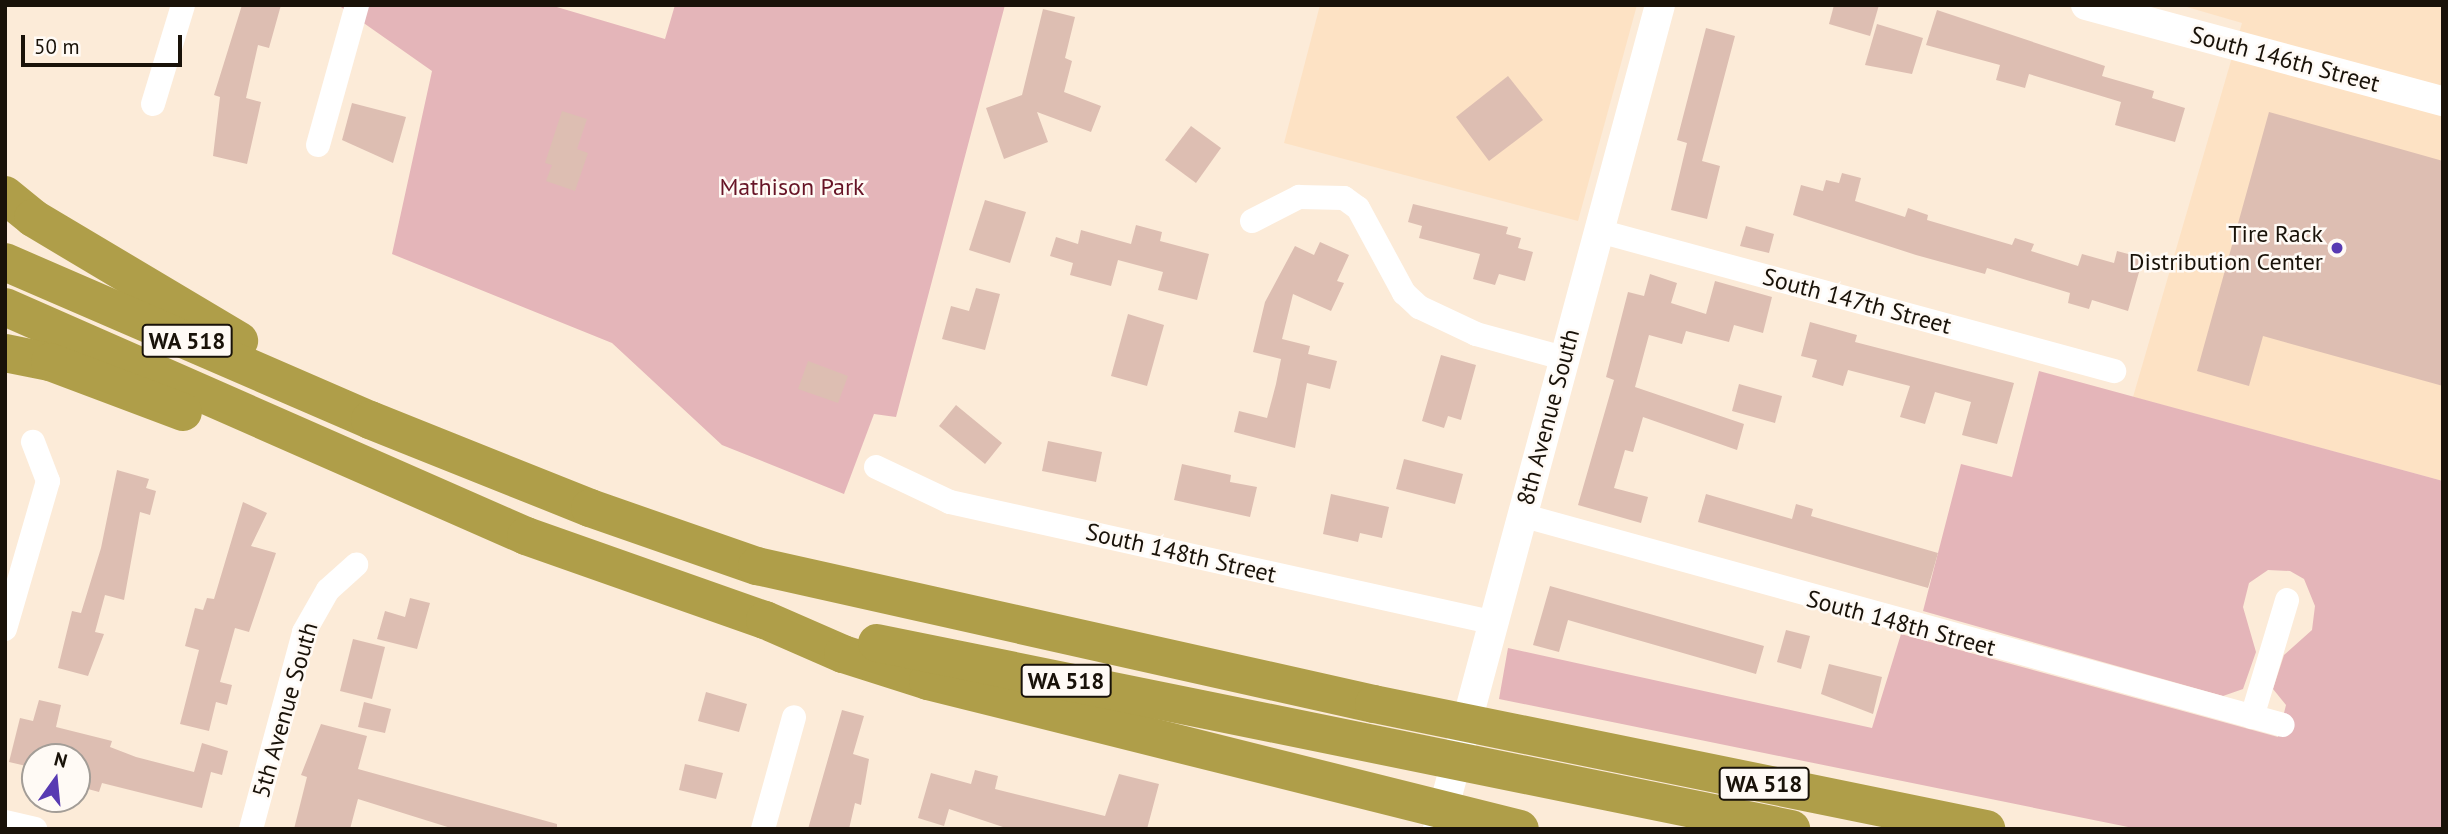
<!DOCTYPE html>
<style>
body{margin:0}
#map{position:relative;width:2448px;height:834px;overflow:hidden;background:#fcebd8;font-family:"PT Sans",sans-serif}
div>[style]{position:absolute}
.built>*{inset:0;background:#fde2c4}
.green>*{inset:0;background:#e4b5b9}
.building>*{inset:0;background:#ddbeb2}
.minor>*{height:24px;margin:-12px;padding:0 12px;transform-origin:12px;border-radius:12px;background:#fff}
.tertiary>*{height:30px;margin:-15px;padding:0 15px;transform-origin:15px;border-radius:15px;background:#fff}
.motorway>*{height:38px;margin:-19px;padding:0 19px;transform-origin:19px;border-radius:19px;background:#af9e49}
.dots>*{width:19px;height:19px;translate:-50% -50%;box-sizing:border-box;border:4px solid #fffaf5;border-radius:50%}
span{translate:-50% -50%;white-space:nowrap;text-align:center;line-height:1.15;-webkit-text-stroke:5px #fffaf5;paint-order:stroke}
.shield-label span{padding:2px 5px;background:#fffaf5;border:2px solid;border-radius:5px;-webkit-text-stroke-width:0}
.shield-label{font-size:23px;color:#191209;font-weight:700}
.street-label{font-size:24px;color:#191209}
.park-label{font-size:24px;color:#671426}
.poi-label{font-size:24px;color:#191209}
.right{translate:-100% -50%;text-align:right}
.frame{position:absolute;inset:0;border:7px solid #191209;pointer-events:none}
.north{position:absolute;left:21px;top:743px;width:70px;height:70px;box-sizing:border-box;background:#fffaf5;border:2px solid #a39d97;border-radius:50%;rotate:15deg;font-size:19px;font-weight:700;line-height:28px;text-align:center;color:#191209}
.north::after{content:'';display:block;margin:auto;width:24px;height:32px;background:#583ab2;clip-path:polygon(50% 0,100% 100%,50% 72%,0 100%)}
.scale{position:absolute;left:21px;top:35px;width:161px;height:32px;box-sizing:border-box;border:4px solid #191209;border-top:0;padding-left:9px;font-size:21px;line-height:24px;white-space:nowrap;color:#191209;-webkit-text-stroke:5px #fffaf5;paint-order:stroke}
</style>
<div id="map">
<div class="built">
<i style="clip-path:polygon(1320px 5px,1637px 5px,1578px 221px,1284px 143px)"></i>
<i style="clip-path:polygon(2180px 5px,2443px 5px,2443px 481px,2133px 397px,2242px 23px)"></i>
</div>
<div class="green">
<i style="clip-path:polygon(550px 5px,665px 39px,675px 5px,1005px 5px,896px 417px,874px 414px,844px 494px,722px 445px,612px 343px,392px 254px,432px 71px,338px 5px)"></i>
<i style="clip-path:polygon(2039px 371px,2443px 481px,2443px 829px,2138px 829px,1499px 699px,1508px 648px,1872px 728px,1901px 634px,2278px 737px,2286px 705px,2273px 689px,2284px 655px,2312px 630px,2315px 606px,2304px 579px,2290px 571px,2268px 570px,2249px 583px,2243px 607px,2256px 652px,2243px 689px,2223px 696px,1923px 611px,1961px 464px,2012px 477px)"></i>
</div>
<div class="building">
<i style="clip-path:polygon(242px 5px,281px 5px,269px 48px,258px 45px,246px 98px,261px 102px,247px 164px,213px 156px,220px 97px,214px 95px)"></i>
<i style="clip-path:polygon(1834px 5px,1879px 5px,1870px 36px,1829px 24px)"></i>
<i style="clip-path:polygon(1043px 9px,1075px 17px,1065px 58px,1072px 61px,1064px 92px,1101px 106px,1091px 132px,1037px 112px,1048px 142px,1004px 159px,986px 108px,1022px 95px)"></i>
<i style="clip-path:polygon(1937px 10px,2105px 66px,2102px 76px,2154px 91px,2152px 98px,2185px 108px,2175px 142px,2115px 125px,2121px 102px,2029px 74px,2025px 88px,1996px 80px,2000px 65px,1926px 45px)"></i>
<i style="clip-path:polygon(1877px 24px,1923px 38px,1912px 74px,1865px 65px)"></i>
<i style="clip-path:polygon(1706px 28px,1735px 36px,1702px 161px,1720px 166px,1707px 219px,1671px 210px,1687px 143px,1677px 140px)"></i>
<i style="clip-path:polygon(1508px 76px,1543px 120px,1489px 161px,1456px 117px)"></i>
<i style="clip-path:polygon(352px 103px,406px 117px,393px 163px,342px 140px)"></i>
<i style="clip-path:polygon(562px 111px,587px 119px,577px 149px,588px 153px,575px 191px,546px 181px,552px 165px,545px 163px)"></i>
<i style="clip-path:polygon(2269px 112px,2443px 161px,2443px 386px,2263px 336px,2249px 386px,2197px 371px)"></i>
<i style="clip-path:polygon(1191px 126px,1221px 148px,1196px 183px,1165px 160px)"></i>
<i style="clip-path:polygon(1842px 173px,1861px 178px,1855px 201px,1905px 217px,1908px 208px,1928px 215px,1927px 220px,2012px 245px,2015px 238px,2034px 244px,2031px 251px,2078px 266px,2082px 254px,2114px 263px,2117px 251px,2143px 258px,2128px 311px,2092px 300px,2089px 309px,2068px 303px,2070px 293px,1987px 268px,1985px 274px,1916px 255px,1793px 215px,1801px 185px,1823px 191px,1826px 180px,1839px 183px)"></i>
<i style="clip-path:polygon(985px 200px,1026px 212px,1010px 263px,969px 250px)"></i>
<i style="clip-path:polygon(1413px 204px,1508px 227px,1506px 234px,1521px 238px,1518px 248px,1533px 252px,1525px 281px,1499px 274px,1495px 285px,1473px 279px,1480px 254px,1419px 238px,1422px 226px,1408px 222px)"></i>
<i style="clip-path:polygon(1136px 225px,1162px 232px,1160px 241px,1209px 254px,1197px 300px,1158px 290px,1163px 272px,1118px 260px,1111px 286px,1070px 275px,1073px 263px,1050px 256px,1056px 237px,1078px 244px,1081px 230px,1131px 244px)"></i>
<i style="clip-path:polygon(1746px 226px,1774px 234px,1769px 253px,1740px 246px)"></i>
<i style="clip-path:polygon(1320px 242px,1349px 255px,1337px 281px,1344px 283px,1331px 311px,1293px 294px,1282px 339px,1310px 346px,1308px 354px,1337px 361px,1330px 389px,1307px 383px,1295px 448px,1234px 432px,1239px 411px,1267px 418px,1276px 384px,1281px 359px,1253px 352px,1265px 302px,1295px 246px,1314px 255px)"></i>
<i style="clip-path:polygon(1650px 274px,1677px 283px,1671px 303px,1706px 314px,1715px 281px,1772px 297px,1763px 333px,1734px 325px,1729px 342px,1686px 331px,1682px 344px,1649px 335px,1635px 387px,1744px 424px,1737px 450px,1643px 417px,1633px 452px,1625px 450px,1614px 488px,1648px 497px,1641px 523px,1578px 505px,1614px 380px,1606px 377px,1628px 292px,1644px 296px)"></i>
<i style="clip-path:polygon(976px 288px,1000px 294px,985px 350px,942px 339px,951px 306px,969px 311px)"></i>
<i style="clip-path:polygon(1128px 314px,1164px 325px,1147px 386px,1111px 376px)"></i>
<i style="clip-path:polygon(1810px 322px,1857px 335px,1855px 342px,2014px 383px,1997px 444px,1962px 435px,1971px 402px,1935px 392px,1925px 424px,1900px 417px,1910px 386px,1848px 370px,1843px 386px,1812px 377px,1817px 360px,1801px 356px)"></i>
<i style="clip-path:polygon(1441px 355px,1476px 365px,1461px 420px,1448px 416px,1444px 428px,1422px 421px)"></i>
<i style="clip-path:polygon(808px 361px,848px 376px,838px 403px,798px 389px)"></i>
<i style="clip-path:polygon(1739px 384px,1782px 396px,1775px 423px,1732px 411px)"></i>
<i style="clip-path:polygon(956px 405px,1002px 443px,985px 464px,939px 426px)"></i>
<i style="clip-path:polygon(1048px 441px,1102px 452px,1096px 482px,1042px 471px)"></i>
<i style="clip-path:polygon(1404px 459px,1463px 474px,1455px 504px,1396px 489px)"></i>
<i style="clip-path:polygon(1182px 464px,1231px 475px,1230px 482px,1257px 487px,1250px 517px,1174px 500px)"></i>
<i style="clip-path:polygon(117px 470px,149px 479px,146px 488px,156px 491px,150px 515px,140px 512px,124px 600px,105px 595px,95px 632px,104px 634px,88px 676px,58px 668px,72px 611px,81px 613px,101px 548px)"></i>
<i style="clip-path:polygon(1331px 494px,1389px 507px,1382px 538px,1360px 533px,1358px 542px,1323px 534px)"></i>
<i style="clip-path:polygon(1706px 494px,1792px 519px,1796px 504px,1813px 509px,1811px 516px,1938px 553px,1928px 588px,1698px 522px)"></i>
<i style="clip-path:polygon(243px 502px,267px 513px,251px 546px,276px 553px,249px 632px,235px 628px,220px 682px,232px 685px,227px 705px,216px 702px,209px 731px,180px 724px,199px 650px,185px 646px,195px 608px,203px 610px,207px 598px,214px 599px)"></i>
<i style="clip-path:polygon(1550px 586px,1764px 646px,1756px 674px,1568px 620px,1559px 652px,1533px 645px)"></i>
<i style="clip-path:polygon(410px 598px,430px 603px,417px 649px,377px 639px,385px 611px,405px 617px)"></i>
<i style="clip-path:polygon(1786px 630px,1810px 636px,1801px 669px,1777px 662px)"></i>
<i style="clip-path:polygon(353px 639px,385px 647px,372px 699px,340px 691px)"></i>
<i style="clip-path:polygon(1829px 664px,1882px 677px,1873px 714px,1821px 694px)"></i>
<i style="clip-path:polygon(706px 692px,747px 704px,739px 732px,698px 721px)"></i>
<i style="clip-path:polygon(39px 700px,61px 705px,56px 727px,112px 741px,110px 747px,136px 757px,194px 772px,202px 743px,228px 751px,222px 775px,211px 772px,202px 808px,102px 783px,99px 792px,77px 786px,77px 757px,35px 757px,35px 768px,9px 762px,20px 718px,33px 721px)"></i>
<i style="clip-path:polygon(364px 702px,391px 709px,385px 733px,358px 727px)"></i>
<i style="clip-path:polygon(842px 710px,864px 716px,853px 754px,869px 759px,861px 805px,855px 803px,849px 829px,808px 829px)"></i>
<i style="clip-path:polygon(321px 724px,367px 736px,358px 769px,557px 824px,557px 829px,454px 829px,358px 799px,350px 829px,294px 829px,307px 777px,301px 775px)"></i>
<i style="clip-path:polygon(685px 764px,723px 773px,716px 799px,679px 790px)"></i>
<i style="clip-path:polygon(975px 770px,998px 776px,995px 789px,1105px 816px,1119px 774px,1159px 784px,1147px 829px,1009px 829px,949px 809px,944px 826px,918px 818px,931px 773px,971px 784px)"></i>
</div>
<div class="minor">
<i style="left:153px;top:104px;width:103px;rotate:-73.1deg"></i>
<i style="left:318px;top:145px;width:145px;rotate:-74.4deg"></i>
<i style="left:1252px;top:221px;width:53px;rotate:-27.1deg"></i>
<i style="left:1299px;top:197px;width:45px;rotate:1.3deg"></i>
<i style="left:1344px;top:198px;width:17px;rotate:36deg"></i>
<i style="left:1358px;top:208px;width:97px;rotate:61.6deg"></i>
<i style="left:1404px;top:293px;width:21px;rotate:43deg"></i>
<i style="left:1419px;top:307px;width:63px;rotate:25.3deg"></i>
<i style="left:1476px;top:334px;width:90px;rotate:15.4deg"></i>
<i style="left:1599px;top:231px;width:534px;rotate:15.21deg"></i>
<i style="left:876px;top:467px;width:82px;rotate:25.3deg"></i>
<i style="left:950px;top:502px;width:554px;rotate:12.51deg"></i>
<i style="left:1521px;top:515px;width:790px;rotate:15.41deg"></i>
<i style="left:5px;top:629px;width:154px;rotate:-73.8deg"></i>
<i style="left:48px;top:481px;width:42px;rotate:-111deg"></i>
<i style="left:2252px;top:717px;width:122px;rotate:-73.3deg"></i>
<i style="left:5px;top:822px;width:31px;rotate:13deg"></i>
<i style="left:251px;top:829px;width:204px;rotate:-74.9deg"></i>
<i style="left:304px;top:632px;width:48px;rotate:-60.3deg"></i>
<i style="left:328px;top:590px;width:38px;rotate:-42deg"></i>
<i style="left:763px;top:829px;width:116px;rotate:-74.5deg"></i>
</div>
<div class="tertiary">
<i style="left:2086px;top:5px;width:370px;rotate:15.1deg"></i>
<i style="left:1438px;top:829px;width:853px;rotate:-74.92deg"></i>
</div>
<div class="motorway">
<i style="left:5px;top:195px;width:36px;rotate:39deg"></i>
<i style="left:33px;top:218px;width:240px;rotate:30.8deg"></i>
<i style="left:5px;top:262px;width:398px;rotate:23.4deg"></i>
<i style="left:370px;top:420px;width:237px;rotate:21.8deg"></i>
<i style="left:590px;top:508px;width:177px;rotate:19.2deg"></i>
<i style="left:757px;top:566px;width:632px;rotate:12.61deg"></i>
<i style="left:1374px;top:704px;width:625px;rotate:11.54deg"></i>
<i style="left:5px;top:307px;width:569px;rotate:23.73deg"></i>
<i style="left:526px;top:536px;width:253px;rotate:19.4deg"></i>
<i style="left:765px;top:620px;width:85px;rotate:23.6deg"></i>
<i style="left:843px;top:654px;width:89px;rotate:17.6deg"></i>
<i style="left:928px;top:681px;width:610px;rotate:14.04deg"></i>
<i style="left:5px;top:353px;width:46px;rotate:11.3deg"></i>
<i style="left:50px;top:362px;width:142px;rotate:20.6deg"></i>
<i style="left:877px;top:643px;width:933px;rotate:11.5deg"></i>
</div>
<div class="dots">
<i style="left:2337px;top:248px;background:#583ab2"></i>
</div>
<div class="shield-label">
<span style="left:187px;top:341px">WA 518</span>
<span style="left:1066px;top:681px">WA 518</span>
<span style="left:1764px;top:784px">WA 518</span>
</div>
<div class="street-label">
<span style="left:2285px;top:59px;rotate:15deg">South 146th Street</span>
<span style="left:1857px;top:301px;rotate:15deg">South 147th Street</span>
<span style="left:1548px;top:417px;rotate:-75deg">8th Avenue South</span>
<span style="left:1181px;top:553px;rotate:13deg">South 148th Street</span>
<span style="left:1901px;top:623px;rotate:15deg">South 148th Street</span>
<span style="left:285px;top:710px;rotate:-74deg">5th Avenue South</span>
</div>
<div class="park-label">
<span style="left:792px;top:187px">Mathison Park</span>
</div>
<div class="poi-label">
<span class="right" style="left:2323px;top:248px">Tire Rack<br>Distribution Center</span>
</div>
<div class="frame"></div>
<div class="north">N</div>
<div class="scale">50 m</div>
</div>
